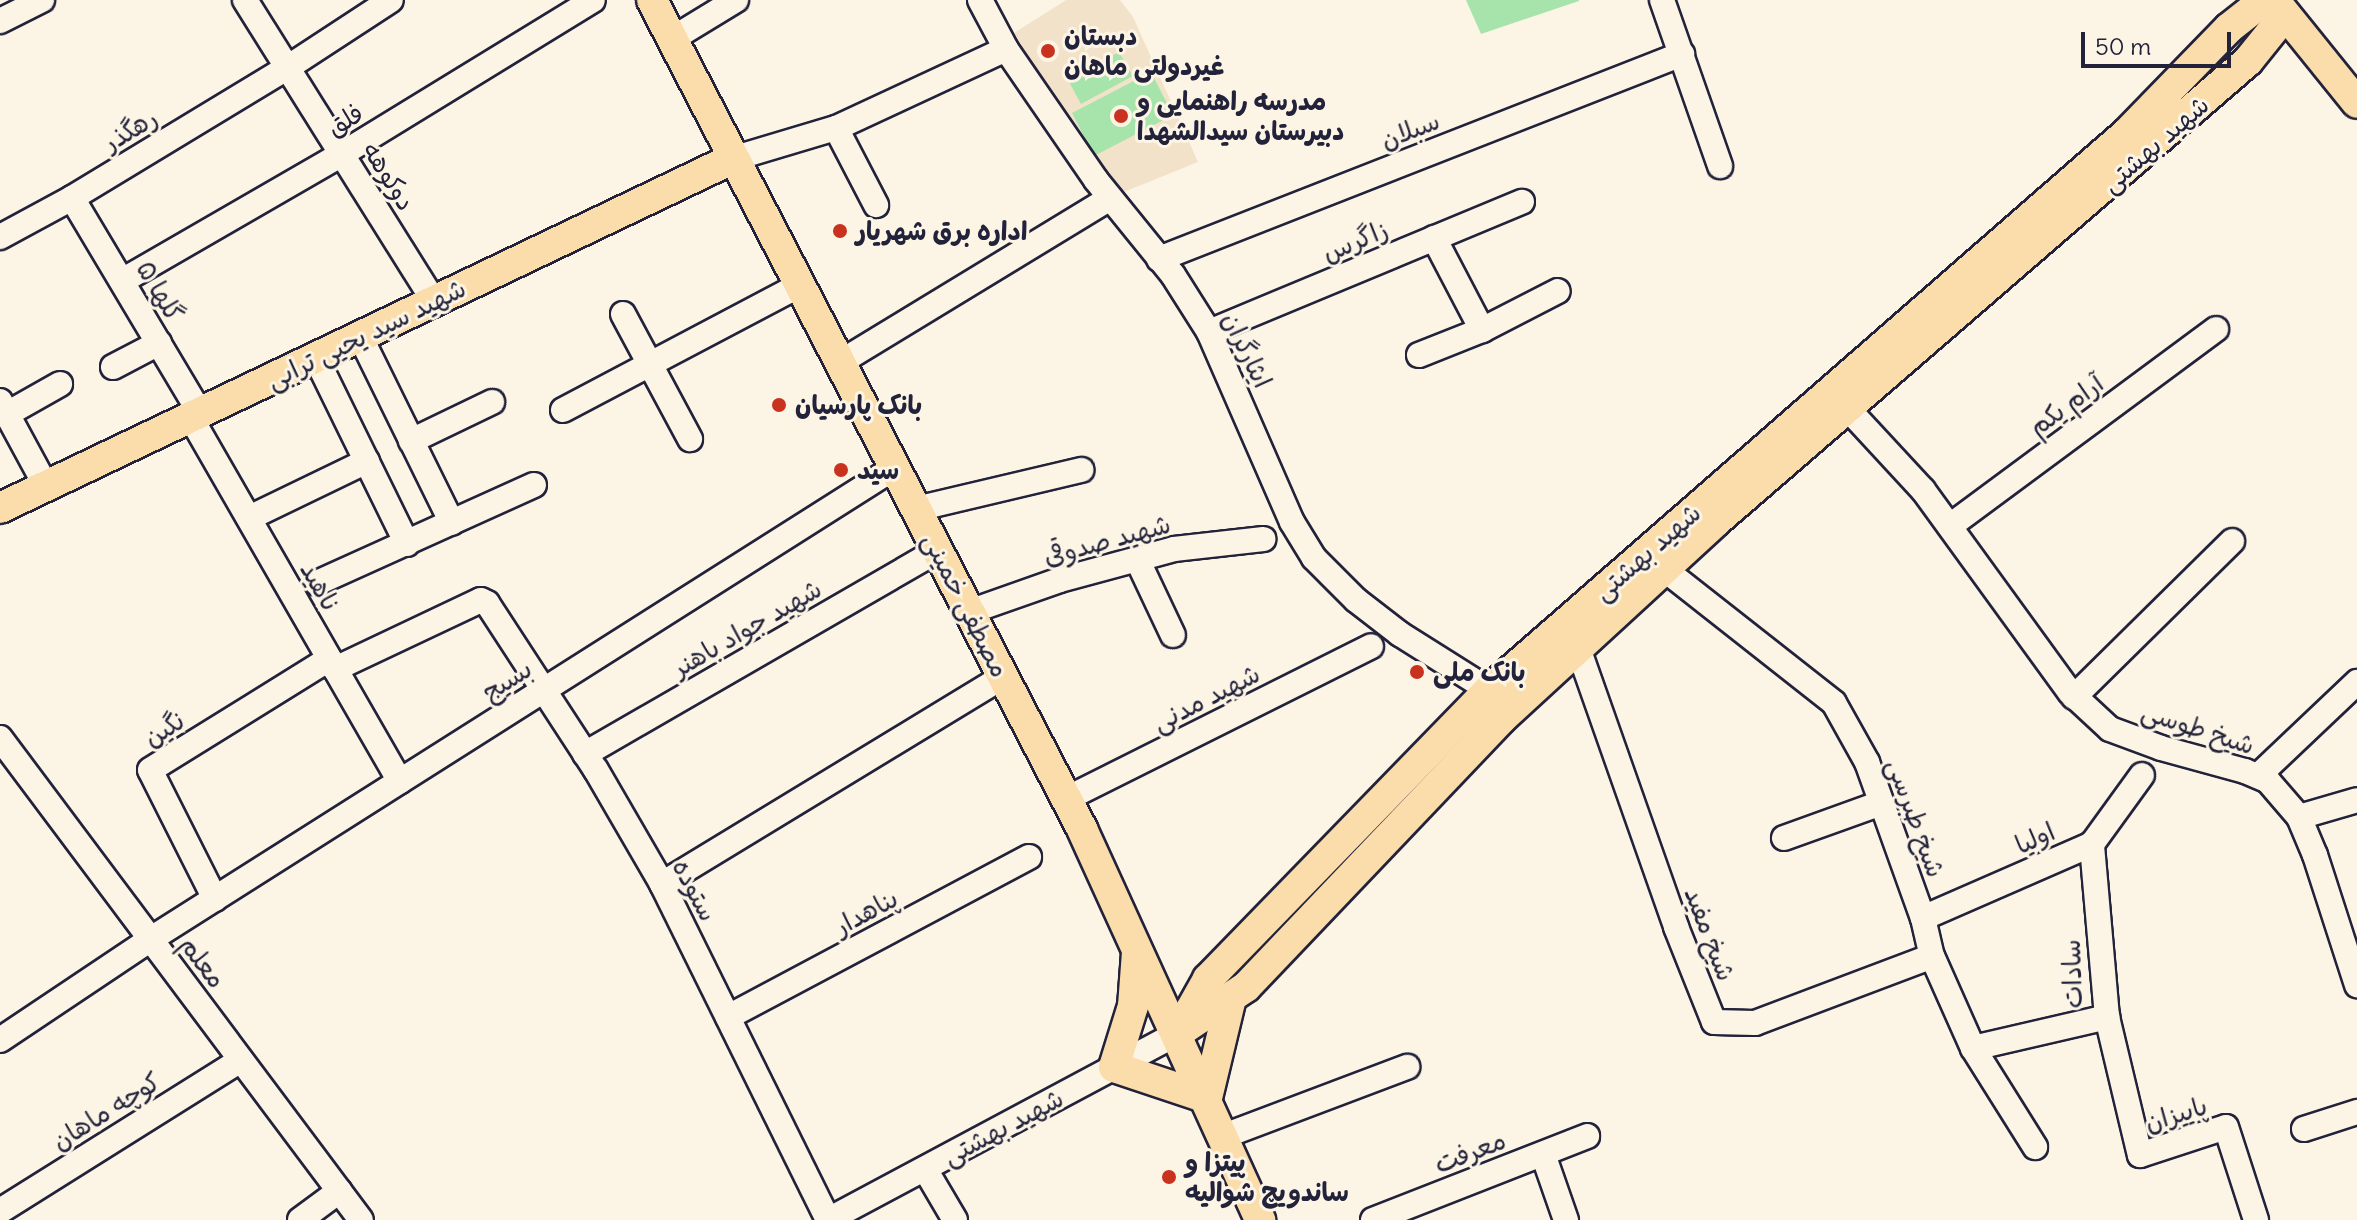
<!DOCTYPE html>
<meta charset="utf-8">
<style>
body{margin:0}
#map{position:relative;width:2357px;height:1220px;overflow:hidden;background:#fcf5e5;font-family:Delius,"Playpen Sans Arabic",sans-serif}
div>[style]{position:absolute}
.built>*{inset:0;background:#f2e2ca}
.green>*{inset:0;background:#a7e4ab}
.roads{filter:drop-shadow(2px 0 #22223b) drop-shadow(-2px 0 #22223b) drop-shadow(0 2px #22223b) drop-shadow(0 -2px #22223b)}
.minor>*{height:24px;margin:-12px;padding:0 12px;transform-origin:12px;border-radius:12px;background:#fcf5e5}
.major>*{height:30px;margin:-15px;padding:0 15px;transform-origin:15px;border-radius:15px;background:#fbddab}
.dots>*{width:22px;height:22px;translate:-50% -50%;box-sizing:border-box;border:4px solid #fcf5e5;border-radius:50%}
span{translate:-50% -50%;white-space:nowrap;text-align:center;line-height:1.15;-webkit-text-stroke:6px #fcf5e5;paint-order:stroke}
.poi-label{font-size:26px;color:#22223b;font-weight:700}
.left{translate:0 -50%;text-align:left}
.street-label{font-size:26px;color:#22223b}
.scale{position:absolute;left:2081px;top:32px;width:150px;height:36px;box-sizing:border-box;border:4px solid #22223b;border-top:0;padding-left:10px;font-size:24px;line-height:28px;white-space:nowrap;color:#22223b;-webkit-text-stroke:6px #fcf5e5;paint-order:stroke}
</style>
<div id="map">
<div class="built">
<i style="clip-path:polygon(1066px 0,1120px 0,1133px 17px,1198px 162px,1114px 196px,1014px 33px)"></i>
</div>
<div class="green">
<i style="clip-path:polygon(1466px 0,1579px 0,1579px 1px,1481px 34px)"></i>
<i style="clip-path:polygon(1119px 52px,1133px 76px,1081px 104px,1068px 80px)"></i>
<i style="clip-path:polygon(1151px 72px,1173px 115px,1094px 156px,1072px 113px)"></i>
</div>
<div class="roads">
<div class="minor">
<i style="left:245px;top:0;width:355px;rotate:57.9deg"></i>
<i style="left:980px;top:0;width:55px;rotate:62deg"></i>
<i style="left:1006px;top:49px;width:159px;rotate:55.5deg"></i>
<i style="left:1096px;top:180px;width:122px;rotate:51deg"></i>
<i style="left:1173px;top:275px;width:67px;rotate:57.7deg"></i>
<i style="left:1209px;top:332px;width:207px;rotate:66.4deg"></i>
<i style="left:1292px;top:522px;width:42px;rotate:58.6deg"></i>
<i style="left:1314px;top:558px;width:59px;rotate:45deg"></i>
<i style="left:1356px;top:600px;width:56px;rotate:37.7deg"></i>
<i style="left:1400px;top:634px;width:105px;rotate:32.2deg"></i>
<i style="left:1662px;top:0;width:176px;rotate:70.7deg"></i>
<i style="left:0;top:21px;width:47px;rotate:-26.6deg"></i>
<i style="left:672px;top:39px;width:75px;rotate:-31.4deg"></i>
<i style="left:836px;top:128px;width:87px;rotate:62.5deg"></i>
<i style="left:732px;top:159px;width:109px;rotate:-16.6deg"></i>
<i style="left:836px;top:128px;width:187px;rotate:-24.9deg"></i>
<i style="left:72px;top:198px;width:250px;rotate:59.2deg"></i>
<i style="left:0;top:237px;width:82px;rotate:-28.4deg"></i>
<i style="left:72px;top:198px;width:251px;rotate:-31.2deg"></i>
<i style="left:287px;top:68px;width:124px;rotate:-33.2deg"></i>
<i style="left:1434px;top:238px;width:104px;rotate:62.4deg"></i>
<i style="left:1159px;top:259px;width:562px;rotate:-21.4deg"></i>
<i style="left:122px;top:281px;width:254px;rotate:-30deg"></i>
<i style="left:342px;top:154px;width:294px;rotate:-31.5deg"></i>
<i style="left:623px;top:314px;width:142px;rotate:61.8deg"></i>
<i style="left:1209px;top:332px;width:339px;rotate:-22.6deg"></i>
<i style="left:360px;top:336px;width:208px;rotate:63.8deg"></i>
<i style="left:1419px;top:355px;width:68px;rotate:-21.6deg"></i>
<i style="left:1482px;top:330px;width:85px;rotate:-27.2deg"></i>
<i style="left:316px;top:358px;width:207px;rotate:63.9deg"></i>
<i style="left:839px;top:363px;width:317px;rotate:-31.3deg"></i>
<i style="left:113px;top:367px;width:52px;rotate:-27.6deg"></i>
<i style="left:0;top:401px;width:97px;rotate:61.6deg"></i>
<i style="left:1847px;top:408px;width:112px;rotate:47.2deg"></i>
<i style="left:1923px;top:490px;width:250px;rotate:54deg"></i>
<i style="left:2070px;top:692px;width:54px;rotate:42.8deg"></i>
<i style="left:2110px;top:729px;width:54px;rotate:20.4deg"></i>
<i style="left:2161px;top:748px;width:87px;rotate:15.3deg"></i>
<i style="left:2245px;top:771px;width:25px;rotate:23deg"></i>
<i style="left:2268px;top:781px;width:48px;rotate:49.3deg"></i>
<i style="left:2299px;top:817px;width:41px;rotate:67.2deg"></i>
<i style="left:2315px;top:855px;width:137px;rotate:72.1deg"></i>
<i style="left:563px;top:410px;width:266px;rotate:-27.8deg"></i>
<i style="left:7px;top:414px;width:61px;rotate:-29.5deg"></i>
<i style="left:191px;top:418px;width:419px;rotate:60.1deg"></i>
<i style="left:411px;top:441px;width:90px;rotate:-25.7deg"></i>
<i style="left:916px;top:509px;width:170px;rotate:-13.3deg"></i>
<i style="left:249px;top:518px;width:131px;rotate:-25.8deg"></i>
<i style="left:1950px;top:526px;width:331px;rotate:-36.5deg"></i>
<i style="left:1137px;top:559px;width:84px;rotate:64.7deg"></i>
<i style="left:1664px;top:569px;width:216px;rotate:38.2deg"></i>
<i style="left:1834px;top:703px;width:68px;rotate:60.8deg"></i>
<i style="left:1867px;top:762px;width:166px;rotate:70.3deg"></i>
<i style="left:1923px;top:918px;width:39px;rotate:77deg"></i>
<i style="left:1932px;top:956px;width:101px;rotate:66deg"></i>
<i style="left:1973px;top:1048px;width:117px;rotate:57.9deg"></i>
<i style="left:317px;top:583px;width:238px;rotate:-24.3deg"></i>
<i style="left:969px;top:612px;width:96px;rotate:-19.4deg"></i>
<i style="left:1060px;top:580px;width:118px;rotate:-15.2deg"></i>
<i style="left:1174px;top:549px;width:90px;rotate:-6.4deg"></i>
<i style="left:1578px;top:648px;width:296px;rotate:70.6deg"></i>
<i style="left:1676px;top:927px;width:102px;rotate:68.2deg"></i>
<i style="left:1714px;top:1022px;width:41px;rotate:1.4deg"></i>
<i style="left:1755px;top:1023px;width:189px;rotate:-20.7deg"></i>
<i style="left:335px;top:669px;width:161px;rotate:-25.3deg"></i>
<i style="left:481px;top:600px;width:7px;rotate:27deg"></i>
<i style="left:487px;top:603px;width:199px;rotate:56.9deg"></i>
<i style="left:596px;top:770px;width:132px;rotate:59.9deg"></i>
<i style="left:662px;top:884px;width:375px;rotate:63.7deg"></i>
<i style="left:2074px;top:697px;width:222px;rotate:-44.6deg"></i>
<i style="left:0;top:738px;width:602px;rotate:53.17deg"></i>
<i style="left:585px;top:754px;width:406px;rotate:-30deg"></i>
<i style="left:2258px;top:776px;width:137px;rotate:-43.5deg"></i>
<i style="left:1066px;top:799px;width:341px;rotate:-26.6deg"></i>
<i style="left:2299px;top:817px;width:60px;rotate:-16.3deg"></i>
<i style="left:1784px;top:838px;width:103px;rotate:-19.8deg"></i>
<i style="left:662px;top:884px;width:399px;rotate:-31.3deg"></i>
<i style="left:215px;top:899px;width:144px;rotate:-116.7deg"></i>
<i style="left:150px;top:770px;width:211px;rotate:-31.8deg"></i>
<i style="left:1923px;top:918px;width:184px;rotate:-23.6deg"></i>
<i style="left:2092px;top:844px;width:85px;rotate:-54.1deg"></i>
<i style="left:728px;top:1017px;width:341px;rotate:-28deg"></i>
<i style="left:2107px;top:1017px;width:142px;rotate:76.6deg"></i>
<i style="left:2140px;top:1155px;width:90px;rotate:-18deg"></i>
<i style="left:2226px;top:1127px;width:98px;rotate:72.1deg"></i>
<i style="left:0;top:1040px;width:182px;rotate:-33.8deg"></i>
<i style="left:151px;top:939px;width:880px;rotate:-32.37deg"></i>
<i style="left:1973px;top:1048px;width:138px;rotate:-13deg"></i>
<i style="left:2107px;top:1017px;width:174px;rotate:-95deg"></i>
<i style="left:2304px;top:1129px;width:56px;rotate:-17.8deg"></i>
<i style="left:1224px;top:1136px;width:196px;rotate:-20.7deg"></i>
<i style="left:1543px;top:1154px;width:70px;rotate:70.8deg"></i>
<i style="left:925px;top:1169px;width:59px;rotate:59.5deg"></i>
<i style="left:0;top:1211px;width:284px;rotate:-32.1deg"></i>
<i style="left:300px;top:1220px;width:49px;rotate:-36.6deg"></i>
<i style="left:828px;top:1220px;width:395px;rotate:-28.1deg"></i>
<i style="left:1373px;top:1220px;width:230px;rotate:-21.4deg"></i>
</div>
<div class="major">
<i style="left:652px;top:0;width:934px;rotate:62.58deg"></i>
<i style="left:1082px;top:829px;width:430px;rotate:65.5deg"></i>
<i style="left:2274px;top:0;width:132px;rotate:51.1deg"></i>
<i style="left:0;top:508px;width:811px;rotate:-25.49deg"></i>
<i style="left:1137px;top:952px;width:54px;rotate:94.2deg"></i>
<i style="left:1133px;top:1006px;width:64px;rotate:107.3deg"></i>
<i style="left:1114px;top:1067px;width:98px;rotate:18.4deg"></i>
<i style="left:1207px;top:1098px;width:103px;rotate:-76.5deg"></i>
<i style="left:1182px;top:1030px;width:77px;rotate:-33.9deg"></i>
<i style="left:1246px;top:987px;width:370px;rotate:-46.4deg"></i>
<i style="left:1501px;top:719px;width:291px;rotate:-42.6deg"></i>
<i style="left:1715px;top:522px;width:705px;rotate:-40.86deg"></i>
<i style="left:2248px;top:61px;width:46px;rotate:-51.1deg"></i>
<i style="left:2277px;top:25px;width:18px;rotate:-84deg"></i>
<i style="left:1177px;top:1034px;width:63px;rotate:-60.6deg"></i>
<i style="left:1208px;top:979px;width:403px;rotate:-45.8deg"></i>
<i style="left:1489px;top:690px;width:847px;rotate:-41.12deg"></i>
<i style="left:2127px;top:133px;width:146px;rotate:-45.8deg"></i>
<i style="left:2229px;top:28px;width:42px;rotate:-38.2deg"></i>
<i style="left:2262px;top:2px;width:18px;rotate:16deg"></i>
</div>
</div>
<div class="dots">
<i style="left:1048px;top:51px;background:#c8321e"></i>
<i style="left:1121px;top:116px;background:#c8321e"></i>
<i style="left:840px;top:231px;background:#c8321e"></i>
<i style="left:779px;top:405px;background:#c8321e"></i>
<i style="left:841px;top:470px;background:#c8321e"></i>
<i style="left:1417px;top:672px;background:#c8321e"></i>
<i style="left:1169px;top:1177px;background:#c8321e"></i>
</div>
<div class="poi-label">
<span class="left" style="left:1064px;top:51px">دبستان<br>غیردولتی ماهان</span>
<span class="left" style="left:1137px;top:116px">مدرسه راهنمایی و<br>دبیرستان سیدالشهدا</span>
<span class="left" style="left:856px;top:231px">اداره برق شهریار</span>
<span class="left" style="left:795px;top:405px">بانک پارسیان</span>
<span class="left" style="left:857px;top:470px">سید</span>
<span class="left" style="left:1433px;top:672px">بانک ملی</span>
<span class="left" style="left:1185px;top:1177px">پیتزا و<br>ساندویچ شوالیه</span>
</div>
<div class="street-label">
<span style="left:345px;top:120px;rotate:-31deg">فلق</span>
<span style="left:130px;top:130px;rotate:-31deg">رهگذر</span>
<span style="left:1410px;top:130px;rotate:-21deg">سبلان</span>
<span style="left:2155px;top:144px;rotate:-41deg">شهید بهشتی</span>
<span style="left:389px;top:176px;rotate:58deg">دوکوهه</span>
<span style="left:1355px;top:241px;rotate:-23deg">زاگرس</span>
<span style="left:160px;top:291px;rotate:59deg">گلها ۵</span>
<span style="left:366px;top:334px;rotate:-26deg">شهید سید یحیی ترابی</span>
<span style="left:1247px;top:350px;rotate:64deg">ایثارگران</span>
<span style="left:2066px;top:405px;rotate:-36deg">آرام یکم</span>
<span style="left:1107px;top:540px;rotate:-15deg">شهید صدوقی</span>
<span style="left:1647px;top:552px;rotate:-41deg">شهید بهشتی</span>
<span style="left:320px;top:586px;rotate:60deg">ناهید</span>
<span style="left:966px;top:605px;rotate:63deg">مصطفی خمینی</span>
<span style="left:747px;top:628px;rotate:-30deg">شهید جواد باهنر</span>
<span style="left:507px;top:680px;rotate:-32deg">بسیج</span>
<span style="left:1206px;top:698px;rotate:-27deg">شهید مدنی</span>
<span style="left:2198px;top:728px;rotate:18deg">شیخ طوسی</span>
<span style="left:164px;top:729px;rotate:-32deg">نگین</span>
<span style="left:1916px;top:818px;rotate:70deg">شیخ طبرسی</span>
<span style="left:2035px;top:838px;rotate:-24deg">اولیا</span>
<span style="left:695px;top:890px;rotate:62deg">ستوده</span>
<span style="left:866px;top:912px;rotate:-28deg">پناهدار</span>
<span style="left:1710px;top:934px;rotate:69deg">شیخ مفید</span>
<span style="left:203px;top:962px;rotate:53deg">معلم</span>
<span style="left:2072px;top:974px;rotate:-92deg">سادات</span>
<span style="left:106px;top:1111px;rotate:-32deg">کوچه ماهان</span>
<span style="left:2176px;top:1114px;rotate:-17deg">پاییزان</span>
<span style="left:1003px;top:1127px;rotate:-28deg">شهید بهشتی</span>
<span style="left:1470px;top:1152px;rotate:-21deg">معرفت</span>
</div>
<div class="scale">50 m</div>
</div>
